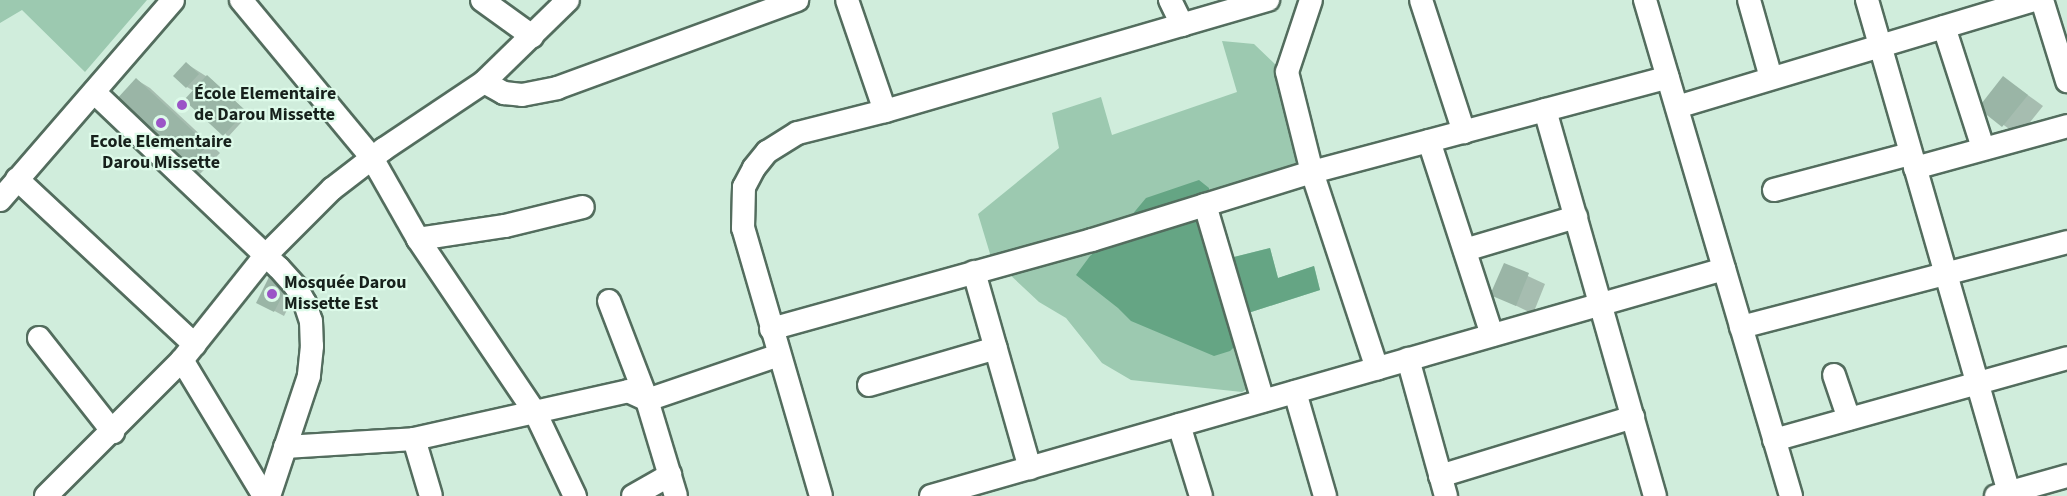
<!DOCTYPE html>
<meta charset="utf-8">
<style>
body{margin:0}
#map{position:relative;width:2067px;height:496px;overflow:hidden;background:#d0eddc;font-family:"Source Sans 3",sans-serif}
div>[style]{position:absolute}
.green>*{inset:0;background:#9cc9b0}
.water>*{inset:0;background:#65a584}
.shadow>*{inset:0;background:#0003}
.building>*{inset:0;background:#9ab5a6}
.roads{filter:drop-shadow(2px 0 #536d5e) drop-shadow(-2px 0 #536d5e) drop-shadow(0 2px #536d5e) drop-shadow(0 -2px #536d5e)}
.minor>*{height:22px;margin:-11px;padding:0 11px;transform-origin:11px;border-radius:11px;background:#fff}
.dots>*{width:16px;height:16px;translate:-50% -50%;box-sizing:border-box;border:3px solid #ddfae9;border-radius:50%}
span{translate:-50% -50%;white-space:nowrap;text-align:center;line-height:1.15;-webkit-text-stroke:4.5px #ddfae9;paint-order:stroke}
.poi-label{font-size:18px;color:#17211c;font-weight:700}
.left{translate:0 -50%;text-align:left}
</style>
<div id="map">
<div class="green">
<i style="clip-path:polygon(0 0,147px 0,85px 72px,22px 10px,0 23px)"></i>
<i style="clip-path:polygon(1222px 41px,1254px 44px,1279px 68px,1307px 185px,1209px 211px,1222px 260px,1270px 248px,1278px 278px,1314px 266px,1320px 290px,1245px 314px,1261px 381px,1242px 392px,1131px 380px,1102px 363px,1066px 318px,1039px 302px,991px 257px,978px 214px,1059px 148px,1052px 113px,1101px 97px,1112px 135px,1237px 92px)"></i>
</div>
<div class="water">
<i style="clip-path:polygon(1199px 180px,1209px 188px,1209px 211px,1222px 260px,1270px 248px,1278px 278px,1314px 266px,1320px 290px,1245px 314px,1249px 333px,1230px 351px,1214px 356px,1131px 321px,1118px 308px,1076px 275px,1090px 256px,1121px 228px,1146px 198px)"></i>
</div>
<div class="shadow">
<i style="clip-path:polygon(187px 64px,212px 80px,249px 114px,228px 137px,194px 91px,187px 87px)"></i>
<i style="clip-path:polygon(2004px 78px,2043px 106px,2019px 136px,1980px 108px)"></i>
<i style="clip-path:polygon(137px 80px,150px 88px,220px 153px,200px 174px,187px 166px)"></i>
<i style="clip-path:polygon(1504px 265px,1545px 284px,1533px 314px,1492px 294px)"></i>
<i style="clip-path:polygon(270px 277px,296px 292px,284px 316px,267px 307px)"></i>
</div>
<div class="building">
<i style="clip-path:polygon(186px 62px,199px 74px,186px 88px,173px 76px)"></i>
<i style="clip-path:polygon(207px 75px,246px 111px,223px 136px,184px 100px)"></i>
<i style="clip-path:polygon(2003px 76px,2028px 95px,2002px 127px,1978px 108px)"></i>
<i style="clip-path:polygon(136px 78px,208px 145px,186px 168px,115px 101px)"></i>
<i style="clip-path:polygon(1504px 263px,1529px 273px,1516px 306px,1490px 295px)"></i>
<i style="clip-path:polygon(270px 275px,288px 285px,274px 312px,256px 303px)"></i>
</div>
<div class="roads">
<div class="minor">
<i style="left:241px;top:0;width:205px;rotate:50.3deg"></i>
<i style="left:372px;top:158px;width:93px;rotate:60.4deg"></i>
<i style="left:418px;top:239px;width:211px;rotate:56deg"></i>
<i style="left:536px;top:414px;width:91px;rotate:64.6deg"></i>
<i style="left:482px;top:0;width:62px;rotate:35.8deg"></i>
<i style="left:847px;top:0;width:117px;rotate:71.1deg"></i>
<i style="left:1170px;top:0;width:28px;rotate:64deg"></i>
<i style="left:1311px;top:0;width:76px;rotate:108.4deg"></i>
<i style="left:1287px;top:72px;width:103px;rotate:76deg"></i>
<i style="left:1312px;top:172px;width:207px;rotate:71.7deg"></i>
<i style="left:1421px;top:0;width:139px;rotate:72deg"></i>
<i style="left:1645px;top:0;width:517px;rotate:73.6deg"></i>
<i style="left:1749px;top:0;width:81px;rotate:74.2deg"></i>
<i style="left:1867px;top:0;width:516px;rotate:73.92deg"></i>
<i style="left:2042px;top:0;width:85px;rotate:72.8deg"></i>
<i style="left:1944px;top:27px;width:127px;rotate:72.1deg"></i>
<i style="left:484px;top:82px;width:23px;rotate:29deg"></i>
<i style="left:504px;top:93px;width:18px;rotate:6deg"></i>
<i style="left:522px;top:95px;width:36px;rotate:-11deg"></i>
<i style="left:557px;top:88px;width:256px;rotate:-20.1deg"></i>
<i style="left:94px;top:92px;width:255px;rotate:43.6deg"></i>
<i style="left:279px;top:268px;width:25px;rotate:48deg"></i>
<i style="left:296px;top:287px;width:18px;rotate:61deg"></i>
<i style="left:305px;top:303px;width:19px;rotate:72deg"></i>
<i style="left:311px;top:321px;width:25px;rotate:88deg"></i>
<i style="left:312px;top:346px;width:30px;rotate:96deg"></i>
<i style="left:309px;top:376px;width:126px;rotate:108.4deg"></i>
<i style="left:1677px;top:107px;width:372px;rotate:-16.7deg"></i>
<i style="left:1545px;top:110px;width:401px;rotate:74.1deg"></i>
<i style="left:1429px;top:141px;width:204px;rotate:72deg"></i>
<i style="left:1915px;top:168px;width:158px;rotate:-15.4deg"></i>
<i style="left:17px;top:179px;width:243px;rotate:43deg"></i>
<i style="left:1774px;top:190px;width:141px;rotate:-14.8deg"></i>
<i style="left:0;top:200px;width:264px;rotate:-49.1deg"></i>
<i style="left:1205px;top:205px;width:204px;rotate:73.5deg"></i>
<i style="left:418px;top:239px;width:88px;rotate:-8.5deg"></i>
<i style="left:505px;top:226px;width:80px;rotate:-13.7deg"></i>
<i style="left:1465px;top:250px;width:116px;rotate:-16.6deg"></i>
<i style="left:974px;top:272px;width:204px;rotate:74.1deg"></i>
<i style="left:609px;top:301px;width:106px;rotate:69deg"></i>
<i style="left:647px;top:400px;width:100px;rotate:73.2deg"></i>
<i style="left:1741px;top:327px;width:337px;rotate:-14.6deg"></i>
<i style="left:771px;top:329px;width:333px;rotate:-15.5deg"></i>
<i style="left:1092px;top:240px;width:230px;rotate:-17.2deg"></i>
<i style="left:1312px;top:172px;width:368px;rotate:-14.9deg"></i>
<i style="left:39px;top:338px;width:120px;rotate:51.8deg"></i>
<i style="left:1408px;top:359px;width:142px;rotate:74.5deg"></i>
<i style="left:182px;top:360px;width:159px;rotate:58.9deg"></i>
<i style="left:1834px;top:375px;width:46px;rotate:71.2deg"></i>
<i style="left:869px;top:385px;width:132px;rotate:-16.2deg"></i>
<i style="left:1295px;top:392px;width:108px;rotate:73.9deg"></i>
<i style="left:1179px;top:425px;width:74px;rotate:72.8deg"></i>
<i style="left:414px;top:439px;width:59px;rotate:73.4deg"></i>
<i style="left:1774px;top:440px;width:304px;rotate:-15.6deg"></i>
<i style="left:285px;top:447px;width:129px;rotate:-3.5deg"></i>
<i style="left:414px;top:439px;width:219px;rotate:-12.6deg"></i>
<i style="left:628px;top:391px;width:21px;rotate:25deg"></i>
<i style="left:647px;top:400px;width:139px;rotate:-18.8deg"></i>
<i style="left:1440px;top:476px;width:202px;rotate:-17deg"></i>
<i style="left:46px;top:496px;width:192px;rotate:-45deg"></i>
<i style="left:182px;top:360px;width:133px;rotate:-51.4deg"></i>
<i style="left:265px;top:256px;width:95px;rotate:-45deg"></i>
<i style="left:332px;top:189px;width:66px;rotate:-37.6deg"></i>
<i style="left:384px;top:149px;width:120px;rotate:-33.8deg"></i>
<i style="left:484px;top:82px;width:117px;rotate:-44.3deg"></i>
<i style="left:633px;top:496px;width:43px;rotate:-29.6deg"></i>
<i style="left:821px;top:496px;width:279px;rotate:-106.2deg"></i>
<i style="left:743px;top:228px;width:41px;rotate:-88.6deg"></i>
<i style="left:744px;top:187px;width:21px;rotate:-62deg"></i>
<i style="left:754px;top:168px;width:21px;rotate:-51deg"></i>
<i style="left:767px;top:152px;width:36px;rotate:-32deg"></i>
<i style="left:798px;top:133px;width:90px;rotate:-14.2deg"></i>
<i style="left:885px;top:111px;width:399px;rotate:-16.2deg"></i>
<i style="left:931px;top:496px;width:825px;rotate:-15.97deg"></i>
<i style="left:1996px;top:496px;width:74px;rotate:-15.7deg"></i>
</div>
</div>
<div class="dots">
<i style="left:182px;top:105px;background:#9b54c7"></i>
<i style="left:161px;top:123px;background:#9b54c7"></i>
<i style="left:272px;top:294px;background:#9b54c7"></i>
</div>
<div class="poi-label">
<span class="left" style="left:194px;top:105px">École Elementaire<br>de Darou Missette</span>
<span style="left:161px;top:153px">Ecole Elementaire<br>Darou Missette</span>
<span class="left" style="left:284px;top:294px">Mosquée Darou<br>Missette Est</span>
</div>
</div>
